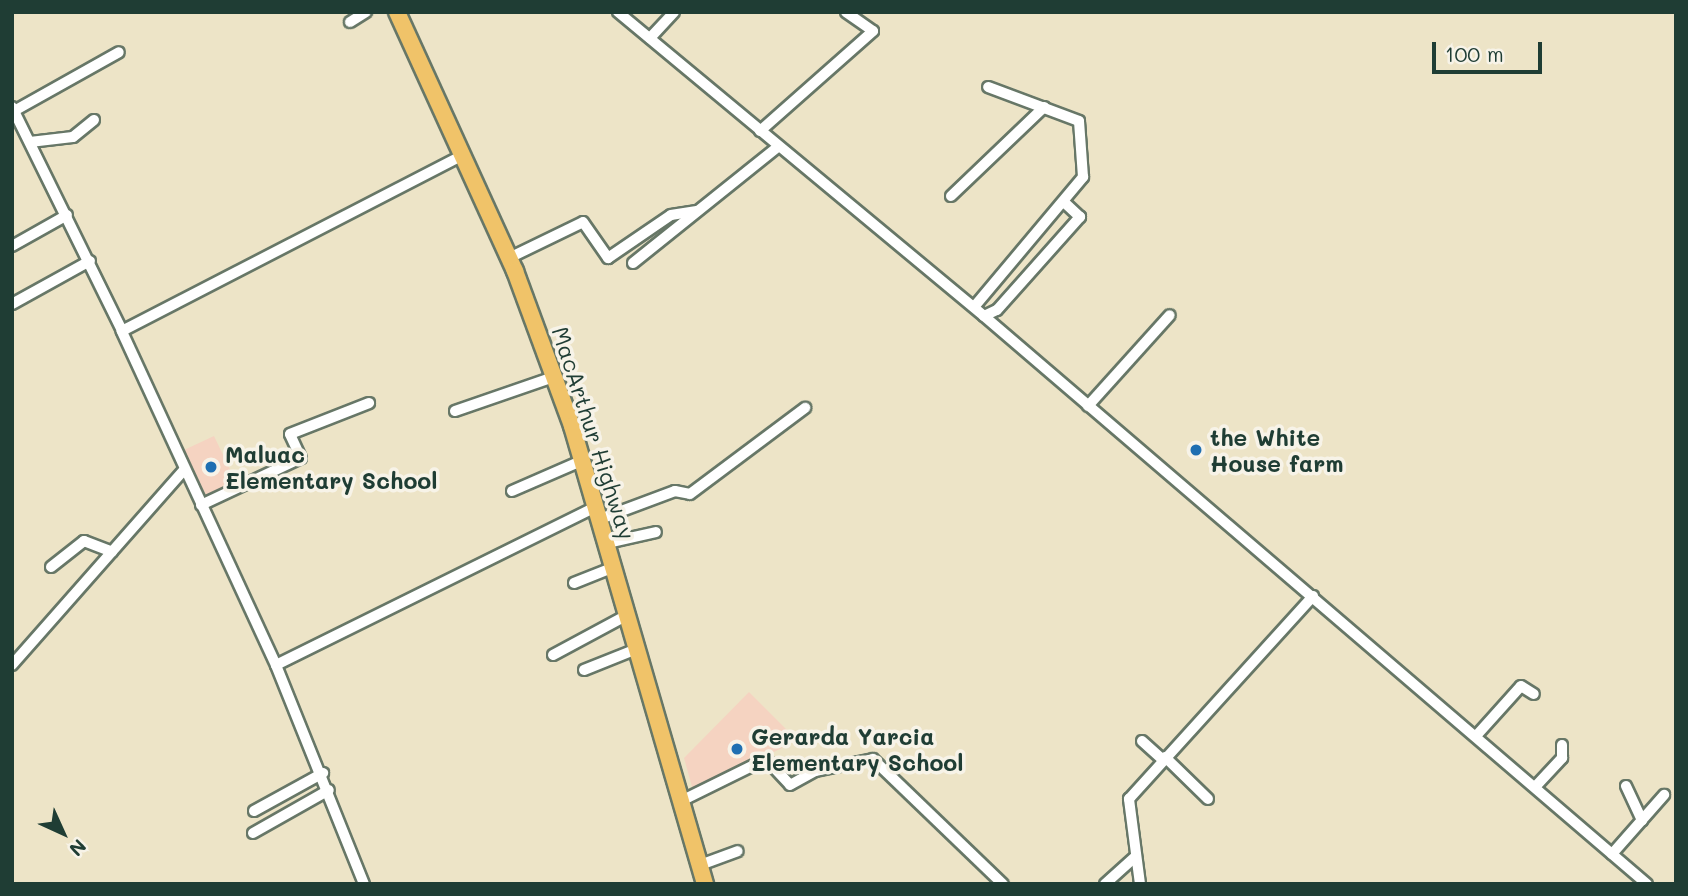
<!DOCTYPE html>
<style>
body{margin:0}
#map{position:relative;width:1688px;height:896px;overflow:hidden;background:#ede4c7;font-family:Mali,sans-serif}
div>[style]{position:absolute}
.built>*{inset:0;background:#f5d3c1}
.roads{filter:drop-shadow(2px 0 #677767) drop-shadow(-2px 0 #677767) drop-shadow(0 2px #677767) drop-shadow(0 -2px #677767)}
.minor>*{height:10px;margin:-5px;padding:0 5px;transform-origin:5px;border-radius:5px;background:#fff}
.highway>*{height:16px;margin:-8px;padding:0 8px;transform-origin:8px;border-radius:8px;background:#f0c369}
.dots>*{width:19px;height:19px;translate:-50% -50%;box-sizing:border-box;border:4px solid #f7f3e8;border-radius:50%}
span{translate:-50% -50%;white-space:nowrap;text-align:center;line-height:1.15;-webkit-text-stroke:7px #f7f3e8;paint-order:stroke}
.street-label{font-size:23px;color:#1f3d34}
.poi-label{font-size:23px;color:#1f3d34;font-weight:700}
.left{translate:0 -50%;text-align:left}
.frame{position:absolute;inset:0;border:14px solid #1f3d34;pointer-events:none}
.north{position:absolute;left:28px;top:798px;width:70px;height:70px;-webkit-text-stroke:5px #f7f3e8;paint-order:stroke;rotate:135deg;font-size:19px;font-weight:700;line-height:28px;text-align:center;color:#1f3d34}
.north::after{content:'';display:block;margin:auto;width:24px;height:32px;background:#1f3d34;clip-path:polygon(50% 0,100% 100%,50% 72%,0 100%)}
.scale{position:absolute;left:1432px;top:42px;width:110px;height:32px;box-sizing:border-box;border:4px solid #1f3d34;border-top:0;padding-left:9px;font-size:21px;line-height:24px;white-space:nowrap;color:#1f3d34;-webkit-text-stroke:5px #f7f3e8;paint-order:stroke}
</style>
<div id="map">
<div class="built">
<i style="clip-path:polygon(214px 436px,237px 484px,208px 499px,184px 450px)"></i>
<i style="clip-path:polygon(749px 692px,797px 740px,694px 794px,684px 758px)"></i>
</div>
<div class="roads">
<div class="minor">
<i style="left:618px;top:12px;width:476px;rotate:39.7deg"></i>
<i style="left:984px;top:316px;width:873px;rotate:40.59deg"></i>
<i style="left:350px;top:22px;width:19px;rotate:-32deg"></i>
<i style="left:650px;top:38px;width:35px;rotate:-47deg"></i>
<i style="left:12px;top:107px;width:250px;rotate:63.8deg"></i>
<i style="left:14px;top:111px;width:120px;rotate:-29.3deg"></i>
<i style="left:760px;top:131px;width:151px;rotate:-41.5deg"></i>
<i style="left:873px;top:31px;width:33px;rotate:-145deg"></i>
<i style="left:30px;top:142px;width:43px;rotate:-6.6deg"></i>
<i style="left:73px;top:137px;width:27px;rotate:-39deg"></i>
<i style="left:951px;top:196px;width:129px;rotate:-43.7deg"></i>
<i style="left:12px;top:246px;width:63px;rotate:-29.4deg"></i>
<i style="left:509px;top:258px;width:82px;rotate:-25.9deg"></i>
<i style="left:583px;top:222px;width:44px;rotate:55.2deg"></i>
<i style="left:608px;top:258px;width:76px;rotate:-34.3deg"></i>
<i style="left:671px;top:215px;width:26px;rotate:-9deg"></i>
<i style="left:633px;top:263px;width:186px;rotate:-38.7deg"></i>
<i style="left:12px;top:304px;width:89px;rotate:-28.9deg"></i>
<i style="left:974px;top:307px;width:170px;rotate:-50deg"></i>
<i style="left:1083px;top:177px;width:56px;rotate:-94.1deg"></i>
<i style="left:1079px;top:121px;width:97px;rotate:-159.5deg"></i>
<i style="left:984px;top:316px;width:14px;rotate:-25deg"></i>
<i style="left:997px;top:310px;width:125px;rotate:-48.3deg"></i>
<i style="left:1080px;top:217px;width:22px;rotate:-137deg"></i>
<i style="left:1088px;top:406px;width:122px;rotate:-48deg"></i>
<i style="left:455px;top:411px;width:105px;rotate:-19deg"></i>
<i style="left:512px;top:491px;width:75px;rotate:-23.5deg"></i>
<i style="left:201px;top:505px;width:110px;rotate:-25.2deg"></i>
<i style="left:301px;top:458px;width:26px;rotate:-115deg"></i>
<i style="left:290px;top:434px;width:85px;rotate:-21.4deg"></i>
<i style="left:600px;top:519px;width:80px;rotate:-20.5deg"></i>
<i style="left:675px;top:491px;width:15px;rotate:11deg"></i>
<i style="left:690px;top:494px;width:144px;rotate:-36.8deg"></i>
<i style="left:607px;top:543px;width:50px;rotate:-12.7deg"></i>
<i style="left:51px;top:567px;width:42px;rotate:-38.2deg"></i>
<i style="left:84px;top:541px;width:30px;rotate:21deg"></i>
<i style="left:574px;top:583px;width:43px;rotate:-21.8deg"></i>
<i style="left:553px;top:655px;width:86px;rotate:-28.3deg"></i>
<i style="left:12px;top:665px;width:261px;rotate:-48.6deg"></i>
<i style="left:276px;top:665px;width:357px;rotate:-26.3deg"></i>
<i style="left:584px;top:670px;width:59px;rotate:-21.8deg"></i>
<i style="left:1476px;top:736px;width:67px;rotate:-48deg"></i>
<i style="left:1521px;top:686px;width:15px;rotate:32deg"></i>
<i style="left:1142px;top:741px;width:28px;rotate:42deg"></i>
<i style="left:1165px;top:757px;width:60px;rotate:44.3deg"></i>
<i style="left:1626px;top:786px;width:38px;rotate:65deg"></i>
<i style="left:1535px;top:787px;width:40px;rotate:-47deg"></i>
<i style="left:1562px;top:758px;width:13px;rotate:-90deg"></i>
<i style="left:681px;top:801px;width:95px;rotate:-26.3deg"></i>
<i style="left:766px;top:759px;width:35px;rotate:47deg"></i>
<i style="left:790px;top:785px;width:29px;rotate:-29deg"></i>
<i style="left:815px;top:771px;width:59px;rotate:-11.7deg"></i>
<i style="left:873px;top:759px;width:180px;rotate:43.9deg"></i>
<i style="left:254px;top:811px;width:79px;rotate:-28.8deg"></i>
<i style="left:253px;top:833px;width:87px;rotate:-29.5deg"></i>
<i style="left:1612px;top:854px;width:79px;rotate:-48.6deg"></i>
<i style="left:700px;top:865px;width:40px;rotate:-20.2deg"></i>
<i style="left:364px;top:884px;width:236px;rotate:-111.9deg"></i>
<i style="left:276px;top:665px;width:368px;rotate:-114.8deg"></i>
<i style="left:122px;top:331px;width:384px;rotate:-27.3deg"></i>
<i style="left:1105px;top:884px;width:40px;rotate:-42deg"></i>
<i style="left:1140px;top:884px;width:86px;rotate:-97.4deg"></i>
<i style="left:1129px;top:799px;width:274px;rotate:-47.8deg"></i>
</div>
<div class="highway">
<i style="left:397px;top:12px;width:285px;rotate:65.5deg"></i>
<i style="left:515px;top:271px;width:165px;rotate:69.8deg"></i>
<i style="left:572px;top:426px;width:477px;rotate:73.8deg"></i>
</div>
</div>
<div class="dots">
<i style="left:1196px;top:450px;background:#1f6fb2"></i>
<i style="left:211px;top:467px;background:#1f6fb2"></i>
<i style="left:737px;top:749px;background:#1f6fb2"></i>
</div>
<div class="street-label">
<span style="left:594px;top:433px;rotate:72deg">MacArthur Highway</span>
</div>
<div class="poi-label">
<span class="left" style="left:1210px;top:450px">the White<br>House farm</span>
<span class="left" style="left:225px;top:467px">Maluac<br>Elementary School</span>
<span class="left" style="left:751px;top:749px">Gerarda Yarcia<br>Elementary School</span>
</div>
<div class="frame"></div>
<div class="north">N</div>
<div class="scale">100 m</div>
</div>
